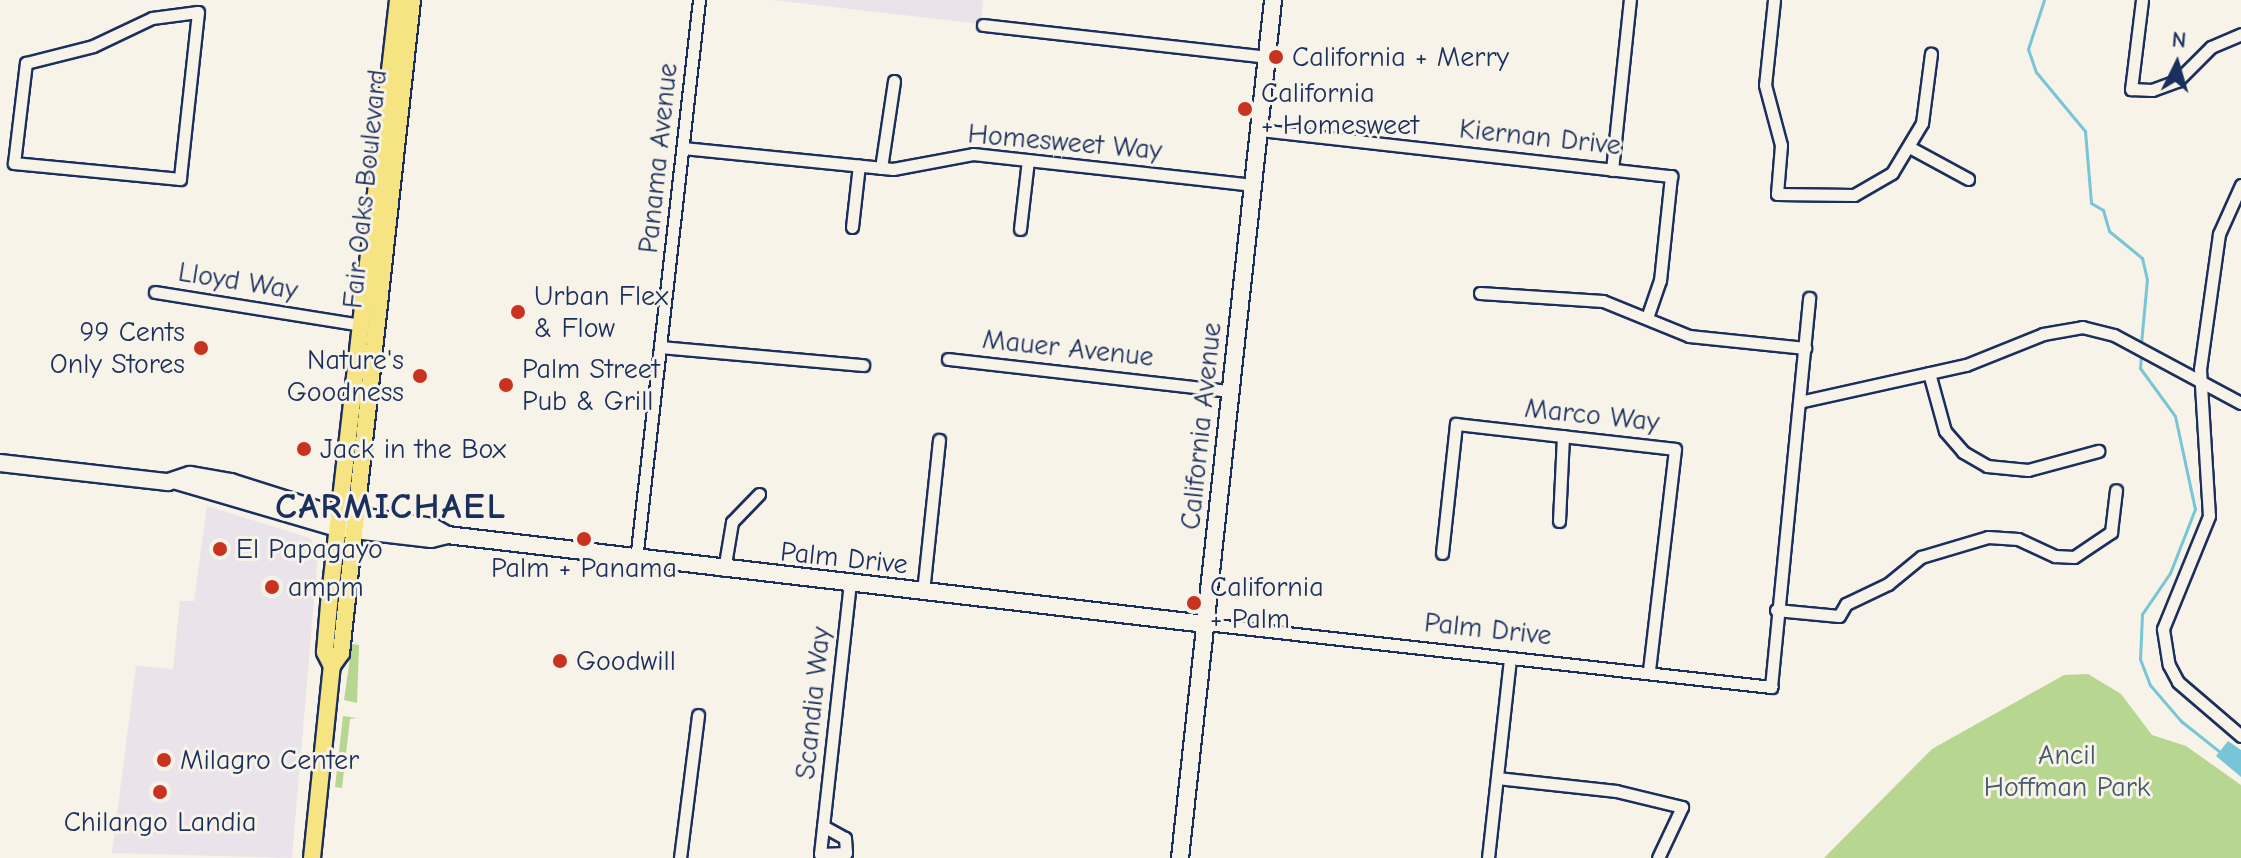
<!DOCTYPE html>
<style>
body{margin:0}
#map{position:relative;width:2241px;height:858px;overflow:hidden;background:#f7f3e8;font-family:"Comic Neue",sans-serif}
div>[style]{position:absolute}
.built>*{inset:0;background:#ebe3ea}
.green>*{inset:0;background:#b7d68f}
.water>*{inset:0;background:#78c5d7}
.stream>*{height:3px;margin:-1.5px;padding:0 1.5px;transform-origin:1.5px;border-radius:1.5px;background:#78c5d7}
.roads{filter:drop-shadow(2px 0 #1b2f5e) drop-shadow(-2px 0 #1b2f5e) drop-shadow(0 2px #1b2f5e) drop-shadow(0 -2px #1b2f5e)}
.street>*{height:11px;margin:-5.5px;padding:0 5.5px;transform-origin:5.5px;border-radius:5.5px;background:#f7f3e8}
.secondary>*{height:16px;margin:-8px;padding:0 8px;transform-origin:8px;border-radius:8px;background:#f7f3e8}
.primary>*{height:16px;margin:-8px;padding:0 8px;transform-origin:8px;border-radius:8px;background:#f6e381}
.dots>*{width:22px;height:22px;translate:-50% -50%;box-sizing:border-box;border:4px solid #f7f3e8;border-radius:50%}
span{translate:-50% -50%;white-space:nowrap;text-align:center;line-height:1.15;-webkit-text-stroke:6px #f7f3e8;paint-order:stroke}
.poi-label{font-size:28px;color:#1b2f5e}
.left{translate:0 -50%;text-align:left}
.right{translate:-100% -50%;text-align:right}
.street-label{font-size:28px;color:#1b2f5e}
.park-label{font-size:28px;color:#42596a}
.district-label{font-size:36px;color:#1b2f5e;font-weight:700;letter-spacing:2px}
.north{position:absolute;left:2137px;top:24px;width:80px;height:80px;-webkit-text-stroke:6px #f7f3e8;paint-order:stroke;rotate:5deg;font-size:22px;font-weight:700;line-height:32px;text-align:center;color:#1b2f5e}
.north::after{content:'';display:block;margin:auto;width:28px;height:36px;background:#1b2f5e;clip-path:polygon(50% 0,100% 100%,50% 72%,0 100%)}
</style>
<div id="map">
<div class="built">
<i style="clip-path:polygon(772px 0,983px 0,981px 24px)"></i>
<i style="clip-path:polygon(207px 506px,310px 538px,318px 554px,292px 858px,112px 853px,136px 666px,173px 669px,180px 601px,194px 601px)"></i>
</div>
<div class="green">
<i style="clip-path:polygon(352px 644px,359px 645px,357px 703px,344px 700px)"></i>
<i style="clip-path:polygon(2088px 674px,2121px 694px,2152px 735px,2186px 746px,2241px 785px,2241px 858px,1824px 858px,1932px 749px,2064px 675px)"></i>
<i style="clip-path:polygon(343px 716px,357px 718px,350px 719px,342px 788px,335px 787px)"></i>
</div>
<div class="water">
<i style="clip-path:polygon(2228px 741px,2241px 750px,2241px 777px,2216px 756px)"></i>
</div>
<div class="stream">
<i style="left:2044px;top:0;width:52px;rotate:108.1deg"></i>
<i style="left:2028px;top:49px;width:24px;rotate:71deg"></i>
<i style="left:2036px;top:72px;width:77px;rotate:50.3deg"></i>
<i style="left:2085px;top:131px;width:72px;rotate:85.2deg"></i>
<i style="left:2091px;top:203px;width:14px;rotate:30deg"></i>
<i style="left:2103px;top:210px;width:22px;rotate:74deg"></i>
<i style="left:2109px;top:231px;width:43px;rotate:39.3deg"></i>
<i style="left:2142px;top:258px;width:22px;rotate:77deg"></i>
<i style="left:2147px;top:279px;width:65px;rotate:95.3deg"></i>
<i style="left:2141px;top:355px;width:13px;rotate:94deg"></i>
<i style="left:2140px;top:368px;width:59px;rotate:53.9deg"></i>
<i style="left:2175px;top:416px;width:95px;rotate:77.9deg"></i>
<i style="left:2195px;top:509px;width:69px;rotate:111.3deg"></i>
<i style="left:2170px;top:573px;width:50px;rotate:124.3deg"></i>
<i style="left:2142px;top:614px;width:45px;rotate:92.5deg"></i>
<i style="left:2140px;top:659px;width:28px;rotate:69deg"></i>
<i style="left:2150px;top:685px;width:48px;rotate:49.3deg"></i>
<i style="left:2181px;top:721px;width:50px;rotate:38.5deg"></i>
</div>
<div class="roads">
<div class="street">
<i style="left:1774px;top:0;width:85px;rotate:96deg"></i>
<i style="left:1765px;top:85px;width:62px;rotate:75.1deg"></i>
<i style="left:1781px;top:145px;width:49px;rotate:94.7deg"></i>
<i style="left:1777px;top:194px;width:77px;rotate:0.7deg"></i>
<i style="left:1854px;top:195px;width:44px;rotate:-30.1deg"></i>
<i style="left:1892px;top:173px;width:58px;rotate:-59deg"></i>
<i style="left:1922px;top:123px;width:70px;rotate:-82.6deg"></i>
<i style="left:2142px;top:0;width:90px;rotate:97deg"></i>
<i style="left:2131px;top:89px;width:21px;rotate:3deg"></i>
<i style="left:2152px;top:90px;width:27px;rotate:-20deg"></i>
<i style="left:2177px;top:81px;width:48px;rotate:-45deg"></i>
<i style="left:2211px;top:47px;width:33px;rotate:-23deg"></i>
<i style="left:198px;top:12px;width:168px;rotate:96.2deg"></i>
<i style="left:180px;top:179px;width:167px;rotate:-174.5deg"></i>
<i style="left:14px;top:163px;width:101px;rotate:-83.2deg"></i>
<i style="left:26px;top:63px;width:69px;rotate:-14.2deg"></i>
<i style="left:93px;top:46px;width:65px;rotate:-25.4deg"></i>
<i style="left:152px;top:18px;width:46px;rotate:-7.4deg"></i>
<i style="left:983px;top:25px;width:286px;rotate:6.4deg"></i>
<i style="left:1259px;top:130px;width:415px;rotate:6.4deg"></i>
<i style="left:1671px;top:176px;width:105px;rotate:96deg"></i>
<i style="left:1660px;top:280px;width:40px;rotate:108.9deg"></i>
<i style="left:683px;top:148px;width:211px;rotate:5.7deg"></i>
<i style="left:893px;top:169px;width:81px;rotate:-10.6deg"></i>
<i style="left:973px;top:154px;width:282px;rotate:6.3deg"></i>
<i style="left:1911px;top:148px;width:65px;rotate:28.5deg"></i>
<i style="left:881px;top:168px;width:88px;rotate:-81.5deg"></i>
<i style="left:1612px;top:170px;width:171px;rotate:-84deg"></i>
<i style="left:2241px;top:185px;width:54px;rotate:114.2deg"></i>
<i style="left:2219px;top:234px;width:136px;rotate:98deg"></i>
<i style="left:2200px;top:369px;width:147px;rotate:86.5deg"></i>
<i style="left:2209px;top:516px;width:122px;rotate:112.2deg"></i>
<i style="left:2163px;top:629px;width:36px;rotate:81deg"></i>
<i style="left:2169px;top:665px;width:19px;rotate:62deg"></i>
<i style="left:2178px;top:682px;width:83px;rotate:40.6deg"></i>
<i style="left:852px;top:227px;width:62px;rotate:-83.6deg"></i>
<i style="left:1020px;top:229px;width:69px;rotate:-83.4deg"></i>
<i style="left:155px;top:292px;width:209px;rotate:9.1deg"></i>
<i style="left:1480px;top:293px;width:123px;rotate:3.7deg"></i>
<i style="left:1603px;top:301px;width:93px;rotate:22.1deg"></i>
<i style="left:1689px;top:336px;width:117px;rotate:5.9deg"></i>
<i style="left:660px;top:347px;width:204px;rotate:5.1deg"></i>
<i style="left:948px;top:359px;width:285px;rotate:6.5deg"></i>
<i style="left:1929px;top:373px;width:60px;rotate:74.6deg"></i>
<i style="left:1945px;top:431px;width:28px;rotate:49deg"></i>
<i style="left:1963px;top:452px;width:28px;rotate:30deg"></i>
<i style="left:1987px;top:466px;width:41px;rotate:5.6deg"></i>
<i style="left:2028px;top:470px;width:73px;rotate:-15.2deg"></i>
<i style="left:1799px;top:402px;width:171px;rotate:-12.5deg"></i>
<i style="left:1966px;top:365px;width:83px;rotate:-21.9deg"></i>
<i style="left:2043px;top:334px;width:40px;rotate:-10deg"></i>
<i style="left:2082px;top:327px;width:33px;rotate:14deg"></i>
<i style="left:2114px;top:335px;width:144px;rotate:28.2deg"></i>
<i style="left:1559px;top:521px;width:85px;rotate:-87.3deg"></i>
<i style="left:1442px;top:553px;width:130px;rotate:-83.8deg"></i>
<i style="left:1456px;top:424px;width:220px;rotate:6.5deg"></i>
<i style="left:1675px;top:449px;width:225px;rotate:96.7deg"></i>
<i style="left:636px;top:560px;width:564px;rotate:-83.58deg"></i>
<i style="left:724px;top:570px;width:49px;rotate:-80.5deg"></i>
<i style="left:732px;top:522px;width:39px;rotate:-46deg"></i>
<i style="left:923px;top:592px;width:153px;rotate:-84deg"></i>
<i style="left:1776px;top:610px;width:63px;rotate:5.4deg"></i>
<i style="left:1839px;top:616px;width:14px;rotate:-60deg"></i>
<i style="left:1846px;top:604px;width:47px;rotate:-25.5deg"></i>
<i style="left:1888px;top:584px;width:43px;rotate:-39.3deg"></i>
<i style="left:1921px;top:557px;width:70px;rotate:-16.6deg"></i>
<i style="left:1988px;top:537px;width:30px;rotate:4deg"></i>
<i style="left:2018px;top:539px;width:41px;rotate:24.7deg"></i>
<i style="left:2055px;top:556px;width:19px;rotate:3deg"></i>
<i style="left:2074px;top:557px;width:45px;rotate:-34deg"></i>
<i style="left:2111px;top:532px;width:42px;rotate:-83.2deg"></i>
<i style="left:1206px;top:624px;width:569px;rotate:6.36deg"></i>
<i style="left:1771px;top:687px;width:391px;rotate:-84.4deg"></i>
<i style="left:1497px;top:778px;width:120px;rotate:6.2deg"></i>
<i style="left:1616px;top:791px;width:68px;rotate:13.6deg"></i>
<i style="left:1682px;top:807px;width:56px;rotate:115.2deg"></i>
<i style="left:823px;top:826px;width:25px;rotate:29deg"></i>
<i style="left:845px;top:838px;width:15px;rotate:86deg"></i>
<i style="left:846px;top:853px;width:26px;rotate:178deg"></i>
<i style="left:820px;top:854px;width:272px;rotate:-83.7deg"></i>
<i style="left:680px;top:858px;width:144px;rotate:-82.8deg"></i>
<i style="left:1488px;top:858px;width:201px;rotate:-83.7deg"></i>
</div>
<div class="secondary">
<i style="left:0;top:463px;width:169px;rotate:6.5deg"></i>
<i style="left:168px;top:482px;width:23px;rotate:-18deg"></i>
<i style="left:190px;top:475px;width:42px;rotate:9.7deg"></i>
<i style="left:231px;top:482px;width:92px;rotate:17.7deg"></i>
<i style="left:319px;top:510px;width:115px;rotate:8.5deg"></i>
<i style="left:433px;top:527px;width:16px;rotate:30deg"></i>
<i style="left:177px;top:481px;width:167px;rotate:16.4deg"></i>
<i style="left:337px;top:528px;width:95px;rotate:6.7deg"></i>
<i style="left:431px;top:539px;width:16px;rotate:-14deg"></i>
<i style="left:447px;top:535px;width:764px;rotate:6.69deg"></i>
<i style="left:1180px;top:858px;width:863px;rotate:-83.81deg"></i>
</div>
<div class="primary">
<i style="left:332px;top:666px;width:16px;rotate:-117deg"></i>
<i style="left:325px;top:652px;width:48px;rotate:-85.2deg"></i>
<i style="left:329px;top:604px;width:608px;rotate:-83.48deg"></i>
<i style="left:312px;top:858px;width:193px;rotate:-84.1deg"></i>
<i style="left:332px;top:666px;width:16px;rotate:-55deg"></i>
<i style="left:341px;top:653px;width:657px;rotate:-83.79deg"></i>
</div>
</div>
<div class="dots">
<i style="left:1276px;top:57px;background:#c8321e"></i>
<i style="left:1245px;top:109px;background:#c8321e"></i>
<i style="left:518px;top:312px;background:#c8321e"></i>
<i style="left:201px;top:348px;background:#c8321e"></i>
<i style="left:420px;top:376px;background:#c8321e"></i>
<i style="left:506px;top:385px;background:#c8321e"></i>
<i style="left:304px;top:449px;background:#c8321e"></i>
<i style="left:584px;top:539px;background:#c8321e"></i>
<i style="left:220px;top:549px;background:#c8321e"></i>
<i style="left:272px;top:587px;background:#c8321e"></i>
<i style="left:1194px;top:603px;background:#c8321e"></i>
<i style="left:560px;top:661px;background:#c8321e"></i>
<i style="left:164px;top:760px;background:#c8321e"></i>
<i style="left:160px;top:792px;background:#c8321e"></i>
</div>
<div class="poi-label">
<span class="left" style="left:1292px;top:57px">California + Merry</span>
<span class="left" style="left:1261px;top:109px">California<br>+ Homesweet</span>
<span class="left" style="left:534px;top:312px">Urban Flex<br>&amp; Flow</span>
<span class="right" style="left:185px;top:348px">99 Cents<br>Only Stores</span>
<span class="right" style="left:404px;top:376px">Nature's<br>Goodness</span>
<span class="left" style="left:522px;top:385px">Palm Street<br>Pub &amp; Grill</span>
<span class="left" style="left:320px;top:449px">Jack in the Box</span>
<span class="left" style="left:236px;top:549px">El Papagayo</span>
<span style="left:584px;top:568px">Palm + Panama</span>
<span class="left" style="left:288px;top:587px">ampm</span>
<span class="left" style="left:1210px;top:603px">California<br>+ Palm</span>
<span class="left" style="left:576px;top:661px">Goodwill</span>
<span class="left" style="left:180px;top:760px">Milagro Center</span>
<span style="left:160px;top:822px">Chilango Landia</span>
</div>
<div class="street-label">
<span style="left:1540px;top:137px;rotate:6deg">Kiernan Drive</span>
<span style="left:1065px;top:142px;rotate:5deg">Homesweet Way</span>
<span style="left:658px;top:158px;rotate:-84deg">Panama Avenue</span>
<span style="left:365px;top:189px;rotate:-84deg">Fair Oaks Boulevard</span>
<span style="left:238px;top:281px;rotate:9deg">Lloyd Way</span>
<span style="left:1068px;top:348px;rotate:6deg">Mauer Avenue</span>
<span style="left:1592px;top:415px;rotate:6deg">Marco Way</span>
<span style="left:1201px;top:426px;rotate:-84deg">California Avenue</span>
<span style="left:844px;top:558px;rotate:6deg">Palm Drive</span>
<span style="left:1488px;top:629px;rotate:6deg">Palm Drive</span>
<span style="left:813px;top:703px;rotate:-84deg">Scandia Way</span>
</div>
<div class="park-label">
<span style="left:2067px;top:771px">Ancil<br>Hoffman Park</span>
</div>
<div class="district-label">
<span style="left:391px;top:507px">CARMICHAEL</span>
</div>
<div class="north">N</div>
</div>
